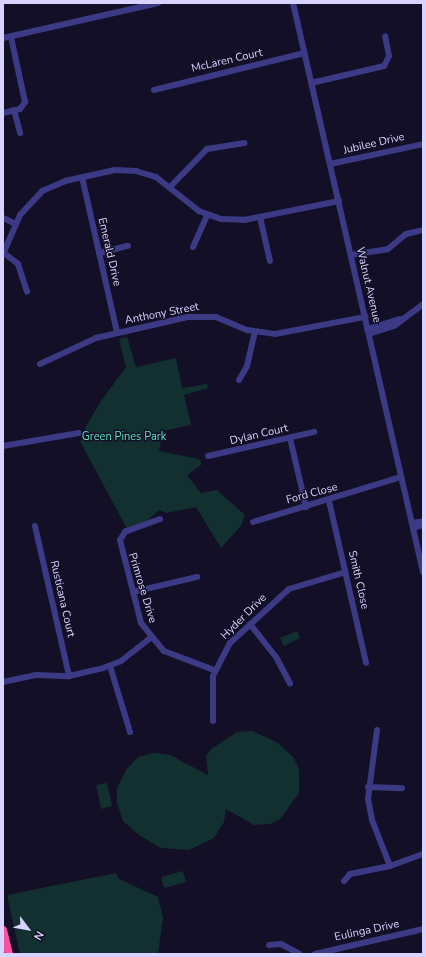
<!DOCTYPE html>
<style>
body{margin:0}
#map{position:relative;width:426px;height:957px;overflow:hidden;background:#130f26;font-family:"Nunito Sans",sans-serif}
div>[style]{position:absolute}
.green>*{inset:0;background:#12302f}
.minor>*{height:6px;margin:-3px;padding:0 3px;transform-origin:3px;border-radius:3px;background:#3d3a85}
.highway>*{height:8px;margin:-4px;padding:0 4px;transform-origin:4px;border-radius:4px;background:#ff4fa3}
span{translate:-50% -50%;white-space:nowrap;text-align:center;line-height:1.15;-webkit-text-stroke:3px #130f26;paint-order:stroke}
.street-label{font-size:11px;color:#d9d4ff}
.park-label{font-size:11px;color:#5fe0c0}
.frame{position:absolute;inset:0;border:4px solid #d9d4ff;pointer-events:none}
.north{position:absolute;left:8px;top:909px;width:40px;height:40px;-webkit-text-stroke:3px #130f26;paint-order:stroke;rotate:122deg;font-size:11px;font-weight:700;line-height:16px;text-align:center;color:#d9d4ff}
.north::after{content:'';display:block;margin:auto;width:14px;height:18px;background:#d9d4ff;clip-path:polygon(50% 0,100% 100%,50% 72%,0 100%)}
</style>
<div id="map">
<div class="green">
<i style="clip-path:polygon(127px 337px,136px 367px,176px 358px,182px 388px,207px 384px,208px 388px,184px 395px,191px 425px,163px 431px,159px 451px,199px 459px,202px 464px,187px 475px,201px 493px,217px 490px,245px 515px,241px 526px,221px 548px,196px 507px,166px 513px,159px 510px,148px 520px,127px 529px,80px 441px,85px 437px,85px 428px,101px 401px,126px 367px,119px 339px)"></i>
<i style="clip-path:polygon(297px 631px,300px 638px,284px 646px,280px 638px)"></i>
<i style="clip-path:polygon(253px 731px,278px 743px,294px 758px,299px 770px,299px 793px,280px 819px,270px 824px,254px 825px,226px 809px,224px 822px,214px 838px,189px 850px,161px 848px,139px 835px,123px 821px,117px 803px,117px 788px,126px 770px,138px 757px,153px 753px,170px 755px,208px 775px,206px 756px,211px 749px,237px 732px)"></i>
<i style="clip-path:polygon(107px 783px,112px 806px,101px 809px,96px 785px)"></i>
<i style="clip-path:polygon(183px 871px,186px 882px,164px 888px,161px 877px)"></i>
<i style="clip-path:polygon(116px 873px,119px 879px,158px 897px,163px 918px,158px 954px,20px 954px,7px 895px)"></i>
</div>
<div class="minor">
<i style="left:293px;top:3px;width:584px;rotate:77.13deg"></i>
<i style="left:3px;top:38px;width:159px;rotate:-12.7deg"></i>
<i style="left:311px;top:83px;width:75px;rotate:-13.1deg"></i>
<i style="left:384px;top:66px;width:11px;rotate:-63deg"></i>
<i style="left:389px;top:56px;width:20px;rotate:-101deg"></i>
<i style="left:154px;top:90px;width:155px;rotate:-13.8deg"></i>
<i style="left:14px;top:110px;width:24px;rotate:75deg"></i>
<i style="left:3px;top:113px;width:17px;rotate:-13deg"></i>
<i style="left:20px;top:109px;width:9px;rotate:-54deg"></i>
<i style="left:25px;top:102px;width:66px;rotate:-102.2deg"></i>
<i style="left:330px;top:164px;width:95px;rotate:-12.1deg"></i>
<i style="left:82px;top:177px;width:159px;rotate:77.3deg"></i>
<i style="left:170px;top:187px;width:53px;rotate:-45.8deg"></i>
<i style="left:207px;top:149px;width:38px;rotate:-9deg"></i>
<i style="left:260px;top:217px;width:45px;rotate:77.2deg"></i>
<i style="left:3px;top:218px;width:14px;rotate:25deg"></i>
<i style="left:193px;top:247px;width:35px;rotate:-66deg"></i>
<i style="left:4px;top:253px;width:18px;rotate:38deg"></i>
<i style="left:18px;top:264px;width:29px;rotate:72deg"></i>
<i style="left:99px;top:253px;width:30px;rotate:-14deg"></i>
<i style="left:3px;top:254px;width:43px;rotate:-66.4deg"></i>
<i style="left:20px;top:215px;width:33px;rotate:-47deg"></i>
<i style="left:42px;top:191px;width:25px;rotate:-23deg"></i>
<i style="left:65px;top:181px;width:51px;rotate:-12.4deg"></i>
<i style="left:115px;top:170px;width:21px;rotate:3deg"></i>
<i style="left:136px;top:171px;width:21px;rotate:17deg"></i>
<i style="left:156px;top:177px;width:55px;rotate:38.3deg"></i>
<i style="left:199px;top:211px;width:23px;rotate:20deg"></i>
<i style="left:221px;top:219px;width:23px;rotate:2deg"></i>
<i style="left:244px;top:220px;width:97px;rotate:-11.3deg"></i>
<i style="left:351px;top:255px;width:37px;rotate:-9deg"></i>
<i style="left:388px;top:249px;width:23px;rotate:-40deg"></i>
<i style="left:406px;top:234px;width:17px;rotate:-13deg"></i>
<i style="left:367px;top:329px;width:34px;rotate:-17deg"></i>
<i style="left:369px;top:334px;width:26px;rotate:-18deg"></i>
<i style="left:394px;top:326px;width:36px;rotate:-37deg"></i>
<i style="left:40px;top:364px;width:62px;rotate:-24.9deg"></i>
<i style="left:96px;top:338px;width:94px;rotate:-12.9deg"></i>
<i style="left:188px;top:317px;width:28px"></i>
<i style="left:216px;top:317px;width:34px;rotate:23deg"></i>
<i style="left:247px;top:330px;width:28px;rotate:8deg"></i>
<i style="left:275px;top:334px;width:92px;rotate:-10.7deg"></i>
<i style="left:239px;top:380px;width:16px;rotate:-60deg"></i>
<i style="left:247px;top:366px;width:35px;rotate:-77deg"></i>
<i style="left:290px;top:438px;width:71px;rotate:76.9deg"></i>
<i style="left:3px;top:446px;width:77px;rotate:-9.7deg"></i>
<i style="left:208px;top:456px;width:109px;rotate:-12.8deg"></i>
<i style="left:329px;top:501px;width:166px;rotate:77.1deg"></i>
<i style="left:160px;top:519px;width:37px;rotate:160deg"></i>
<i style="left:125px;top:532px;width:9px;rotate:122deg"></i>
<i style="left:120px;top:540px;width:86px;rotate:75.8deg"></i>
<i style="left:141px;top:623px;width:36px;rotate:51deg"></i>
<i style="left:164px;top:651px;width:53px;rotate:20.8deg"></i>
<i style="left:253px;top:522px;width:155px;rotate:-16.9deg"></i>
<i style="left:412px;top:523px;width:11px;rotate:-10deg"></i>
<i style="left:35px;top:526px;width:154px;rotate:77.2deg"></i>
<i style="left:413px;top:528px;width:10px;rotate:-17deg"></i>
<i style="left:133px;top:592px;width:66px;rotate:-13.2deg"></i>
<i style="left:250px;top:624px;width:42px;rotate:51.8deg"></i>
<i style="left:276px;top:657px;width:30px;rotate:62deg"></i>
<i style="left:110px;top:666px;width:69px;rotate:73.1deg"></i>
<i style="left:3px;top:682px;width:34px;rotate:-12deg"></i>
<i style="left:36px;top:675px;width:33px;rotate:2deg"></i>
<i style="left:69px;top:676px;width:35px;rotate:-13deg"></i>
<i style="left:103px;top:668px;width:19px;rotate:-21deg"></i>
<i style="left:121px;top:661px;width:37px;rotate:-38deg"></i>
<i style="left:213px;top:721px;width:45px;rotate:-90deg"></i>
<i style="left:213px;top:676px;width:37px;rotate:-63deg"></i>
<i style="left:230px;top:643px;width:80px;rotate:-42.5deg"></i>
<i style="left:289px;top:589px;width:59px;rotate:-16.6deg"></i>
<i style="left:377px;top:730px;width:70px;rotate:97.4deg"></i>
<i style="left:368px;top:799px;width:21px;rotate:79deg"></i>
<i style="left:372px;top:820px;width:49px;rotate:68.6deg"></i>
<i style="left:368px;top:787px;width:34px;rotate:2deg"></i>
<i style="left:344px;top:881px;width:9px;rotate:-49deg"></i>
<i style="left:350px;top:874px;width:41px;rotate:-11.3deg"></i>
<i style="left:390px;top:866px;width:35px;rotate:-20deg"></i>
<i style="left:269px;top:945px;width:12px;rotate:-5deg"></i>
<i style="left:281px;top:944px;width:21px;rotate:28deg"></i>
<i style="left:315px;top:954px;width:111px;rotate:-13deg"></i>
</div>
<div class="highway">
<i style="left:3px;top:930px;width:25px;rotate:76deg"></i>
</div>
<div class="street-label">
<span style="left:227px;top:61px;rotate:-13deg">McLaren Court</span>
<span style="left:374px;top:144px;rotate:-13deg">Jubilee Drive</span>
<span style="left:109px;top:252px;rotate:77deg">Emerald Drive</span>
<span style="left:368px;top:285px;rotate:77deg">Walnut Avenue</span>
<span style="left:162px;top:314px;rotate:-11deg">Anthony Street</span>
<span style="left:259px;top:435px;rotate:-13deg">Dylan Court</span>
<span style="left:312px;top:494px;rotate:-15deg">Ford Close</span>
<span style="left:358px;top:580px;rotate:77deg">Smith Close</span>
<span style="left:142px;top:588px;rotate:73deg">Primrose Drive</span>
<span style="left:62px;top:599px;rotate:77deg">Rusticana Court</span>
<span style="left:244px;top:617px;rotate:-45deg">Hyder Drive</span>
<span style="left:367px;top:931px;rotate:-12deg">Eulinga Drive</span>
</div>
<div class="park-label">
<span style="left:124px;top:437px">Green Pines Park</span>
</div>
<div class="frame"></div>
<div class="north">N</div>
</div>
